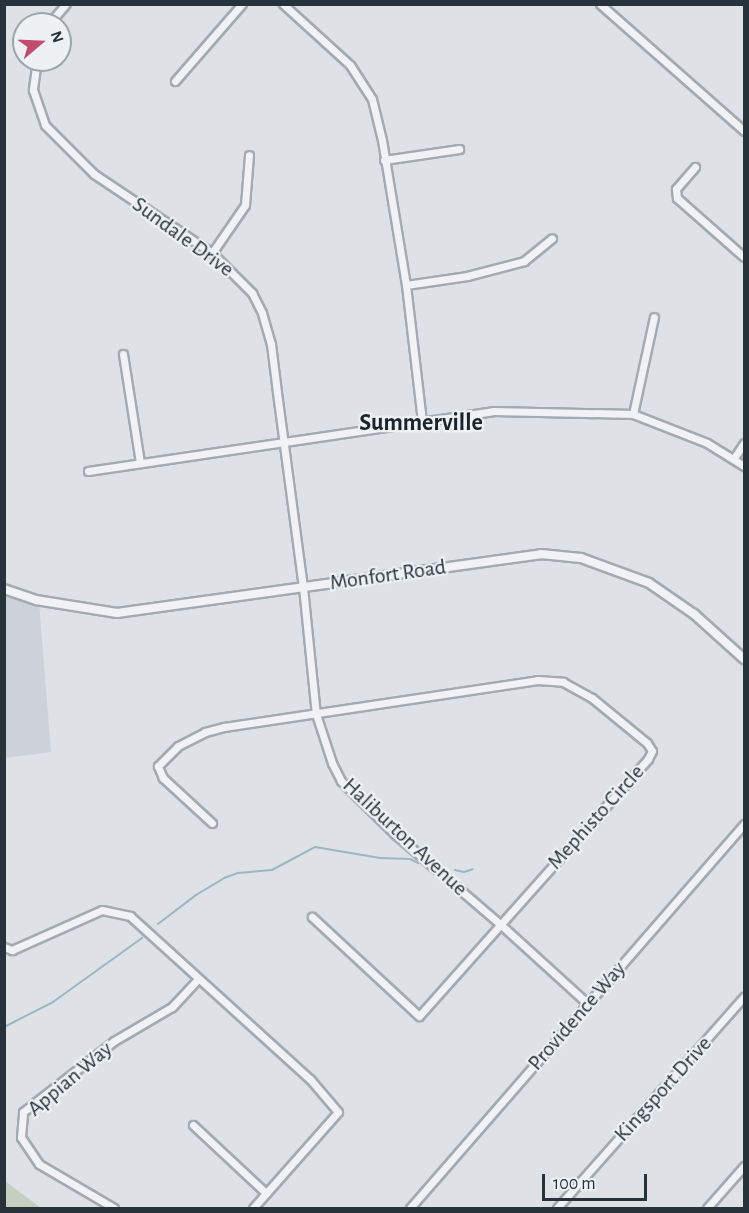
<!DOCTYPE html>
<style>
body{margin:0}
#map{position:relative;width:749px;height:1213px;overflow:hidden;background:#dee2e6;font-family:"Alegreya Sans",sans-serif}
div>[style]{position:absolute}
.built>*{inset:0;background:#ccd2d7}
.green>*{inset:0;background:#c6cfbf}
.stream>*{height:2px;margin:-1px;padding:0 1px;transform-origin:1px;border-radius:1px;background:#9cb5c3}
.roads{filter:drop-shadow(2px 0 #a4aaaf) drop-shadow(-2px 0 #a4aaaf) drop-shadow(0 2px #a4aaaf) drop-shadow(0 -2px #a4aaaf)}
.minor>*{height:7px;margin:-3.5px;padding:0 3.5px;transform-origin:3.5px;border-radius:3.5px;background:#f0f2f5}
.tertiary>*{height:8px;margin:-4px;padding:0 4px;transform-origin:4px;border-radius:4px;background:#f0f2f5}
span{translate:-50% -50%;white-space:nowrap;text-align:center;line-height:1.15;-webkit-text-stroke:4.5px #edf1f4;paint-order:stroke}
.street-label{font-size:22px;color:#28323b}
.neighbourhood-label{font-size:24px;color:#1b232c;font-weight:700}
.frame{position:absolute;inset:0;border:6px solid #28323b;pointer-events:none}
.north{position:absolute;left:12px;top:12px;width:60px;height:60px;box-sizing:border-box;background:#edf1f4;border:2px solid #9ea5aa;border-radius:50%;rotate:71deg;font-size:16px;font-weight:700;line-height:24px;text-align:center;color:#28323b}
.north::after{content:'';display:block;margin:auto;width:21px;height:27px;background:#c04d71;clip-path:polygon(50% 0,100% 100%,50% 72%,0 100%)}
.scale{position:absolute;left:542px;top:1174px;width:105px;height:27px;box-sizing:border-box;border:3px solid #28323b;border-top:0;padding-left:8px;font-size:18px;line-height:21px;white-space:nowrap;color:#28323b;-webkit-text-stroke:4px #edf1f4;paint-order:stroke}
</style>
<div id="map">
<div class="built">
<i style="clip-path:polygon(4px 593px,39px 602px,51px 752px,5px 758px)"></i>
</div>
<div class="green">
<i style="clip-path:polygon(5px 1181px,41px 1208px,5px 1208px)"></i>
</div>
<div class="stream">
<i style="left:455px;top:870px;width:9px;rotate:13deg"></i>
<i style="left:464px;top:872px;width:9px;rotate:-18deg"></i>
<i style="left:158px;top:924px;width:48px;rotate:-37.3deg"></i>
<i style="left:196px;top:895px;width:33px;rotate:-31deg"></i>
<i style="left:224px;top:878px;width:15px;rotate:-20deg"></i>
<i style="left:238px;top:873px;width:34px;rotate:-5deg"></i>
<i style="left:272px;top:870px;width:49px;rotate:-28.1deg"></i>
<i style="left:315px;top:847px;width:66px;rotate:9.6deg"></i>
<i style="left:380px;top:858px;width:30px;rotate:2deg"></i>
<i style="left:410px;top:859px;width:9px;rotate:27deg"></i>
<i style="left:4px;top:1027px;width:55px;rotate:-27deg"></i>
<i style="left:53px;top:1002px;width:110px;rotate:-35.7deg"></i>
</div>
<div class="roads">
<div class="minor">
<i style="left:283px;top:4px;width:91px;rotate:42.3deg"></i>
<i style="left:350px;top:65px;width:40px;rotate:57.1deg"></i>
<i style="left:372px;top:99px;width:42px;rotate:76.3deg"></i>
<i style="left:382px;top:140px;width:147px;rotate:80.6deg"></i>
<i style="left:406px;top:285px;width:137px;rotate:83.3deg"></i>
<i style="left:600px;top:4px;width:192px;rotate:41.4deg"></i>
<i style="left:49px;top:24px;width:26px;rotate:-50deg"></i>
<i style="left:37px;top:60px;width:30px;rotate:98deg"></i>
<i style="left:33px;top:90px;width:37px;rotate:71deg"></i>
<i style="left:45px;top:125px;width:69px;rotate:45deg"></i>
<i style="left:94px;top:174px;width:142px;rotate:33.8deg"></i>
<i style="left:212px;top:253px;width:57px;rotate:45deg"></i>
<i style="left:252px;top:293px;width:22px;rotate:63deg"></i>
<i style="left:262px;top:313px;width:32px;rotate:74deg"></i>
<i style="left:271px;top:344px;width:56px;rotate:82.9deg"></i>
<i style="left:278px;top:400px;width:189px;rotate:82.4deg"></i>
<i style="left:303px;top:587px;width:128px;rotate:84.2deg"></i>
<i style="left:316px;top:714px;width:52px;rotate:71.9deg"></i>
<i style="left:332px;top:763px;width:20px;rotate:63deg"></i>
<i style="left:341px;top:781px;width:76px;rotate:44.5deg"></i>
<i style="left:395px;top:834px;width:138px;rotate:40.6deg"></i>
<i style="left:500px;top:924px;width:119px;rotate:42.3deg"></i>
<i style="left:175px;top:81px;width:102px;rotate:-49deg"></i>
<i style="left:384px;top:160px;width:76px;rotate:-8.3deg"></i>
<i style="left:695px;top:167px;width:29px;rotate:131deg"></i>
<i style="left:676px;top:189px;width:9px;rotate:84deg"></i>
<i style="left:677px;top:198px;width:89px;rotate:41.4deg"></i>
<i style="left:212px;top:253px;width:58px;rotate:-55.5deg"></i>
<i style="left:245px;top:205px;width:50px;rotate:-85.4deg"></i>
<i style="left:406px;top:285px;width:62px;rotate:-8.4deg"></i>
<i style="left:467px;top:276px;width:59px;rotate:-14.7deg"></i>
<i style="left:524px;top:261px;width:36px;rotate:-39deg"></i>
<i style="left:123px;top:354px;width:110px;rotate:81.1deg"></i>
<i style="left:633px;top:414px;width:99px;rotate:-77.8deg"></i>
<i style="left:734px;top:458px;width:18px;rotate:-56deg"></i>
<i style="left:88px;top:471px;width:409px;rotate:-8.4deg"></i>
<i style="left:493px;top:411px;width:140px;rotate:1.2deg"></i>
<i style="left:633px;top:414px;width:79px;rotate:21.4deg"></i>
<i style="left:707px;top:443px;width:44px;rotate:31.9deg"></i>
<i style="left:212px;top:823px;width:67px;rotate:-137.4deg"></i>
<i style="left:163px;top:778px;width:13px;rotate:-113deg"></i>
<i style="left:158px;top:766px;width:28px;rotate:-45deg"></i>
<i style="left:178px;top:746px;width:30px;rotate:-27deg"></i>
<i style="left:205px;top:732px;width:20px;rotate:-15deg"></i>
<i style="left:224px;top:727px;width:317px;rotate:-8.5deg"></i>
<i style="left:537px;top:680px;width:26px;rotate:4deg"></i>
<i style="left:563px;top:682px;width:33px;rotate:29deg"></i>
<i style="left:592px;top:698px;width:71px;rotate:39.3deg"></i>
<i style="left:647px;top:743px;width:9px;rotate:58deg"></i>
<i style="left:652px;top:751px;width:9px;rotate:117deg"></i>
<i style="left:648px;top:759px;width:344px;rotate:131.7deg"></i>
<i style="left:419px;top:1016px;width:146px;rotate:-137.2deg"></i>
<i style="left:4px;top:947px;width:9px;rotate:21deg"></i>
<i style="left:12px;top:950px;width:98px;rotate:-24deg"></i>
<i style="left:102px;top:910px;width:29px;rotate:12deg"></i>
<i style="left:130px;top:916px;width:243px;rotate:42.2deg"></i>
<i style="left:310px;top:1079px;width:43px;rotate:49.7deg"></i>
<i style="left:338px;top:1112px;width:128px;rotate:131.5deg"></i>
<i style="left:193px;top:1125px;width:100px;rotate:43deg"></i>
<i style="left:114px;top:1208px;width:87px;rotate:-149.6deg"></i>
<i style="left:39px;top:1164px;width:32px;rotate:-124deg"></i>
<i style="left:21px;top:1137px;width:25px;rotate:-85deg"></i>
<i style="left:23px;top:1112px;width:115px;rotate:-38deg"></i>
<i style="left:114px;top:1041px;width:67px;rotate:-30.4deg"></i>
<i style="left:172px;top:1007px;width:38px;rotate:-47deg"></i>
<i style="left:410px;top:1208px;width:509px;rotate:-48.98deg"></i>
<i style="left:557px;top:1208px;width:282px;rotate:-48.5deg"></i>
<i style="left:707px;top:1208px;width:56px;rotate:-48.6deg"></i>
</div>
<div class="tertiary">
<i style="left:4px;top:589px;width:34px;rotate:19deg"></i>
<i style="left:36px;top:600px;width:82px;rotate:9.1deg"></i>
<i style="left:117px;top:613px;width:428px;rotate:-7.9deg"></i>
<i style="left:541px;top:554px;width:40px;rotate:5.7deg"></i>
<i style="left:581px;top:558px;width:72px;rotate:20.2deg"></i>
<i style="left:649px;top:583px;width:55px;rotate:34.6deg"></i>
<i style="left:694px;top:614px;width:67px;rotate:42deg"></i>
</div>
</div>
<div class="street-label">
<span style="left:183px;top:237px;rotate:36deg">Sundale Drive</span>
<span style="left:388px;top:575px;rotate:-8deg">Monfort Road</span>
<span style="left:596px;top:817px;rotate:-48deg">Mephisto Circle</span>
<span style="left:405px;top:837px;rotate:43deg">Haliburton Avenue</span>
<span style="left:577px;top:1016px;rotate:-49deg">Providence Way</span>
<span style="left:70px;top:1079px;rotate:-40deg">Appian Way</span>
<span style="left:663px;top:1089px;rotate:-48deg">Kingsport Drive</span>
</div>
<div class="neighbourhood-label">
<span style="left:421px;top:424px">Summerville</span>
</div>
<div class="frame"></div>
<div class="north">N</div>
<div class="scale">100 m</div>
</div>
